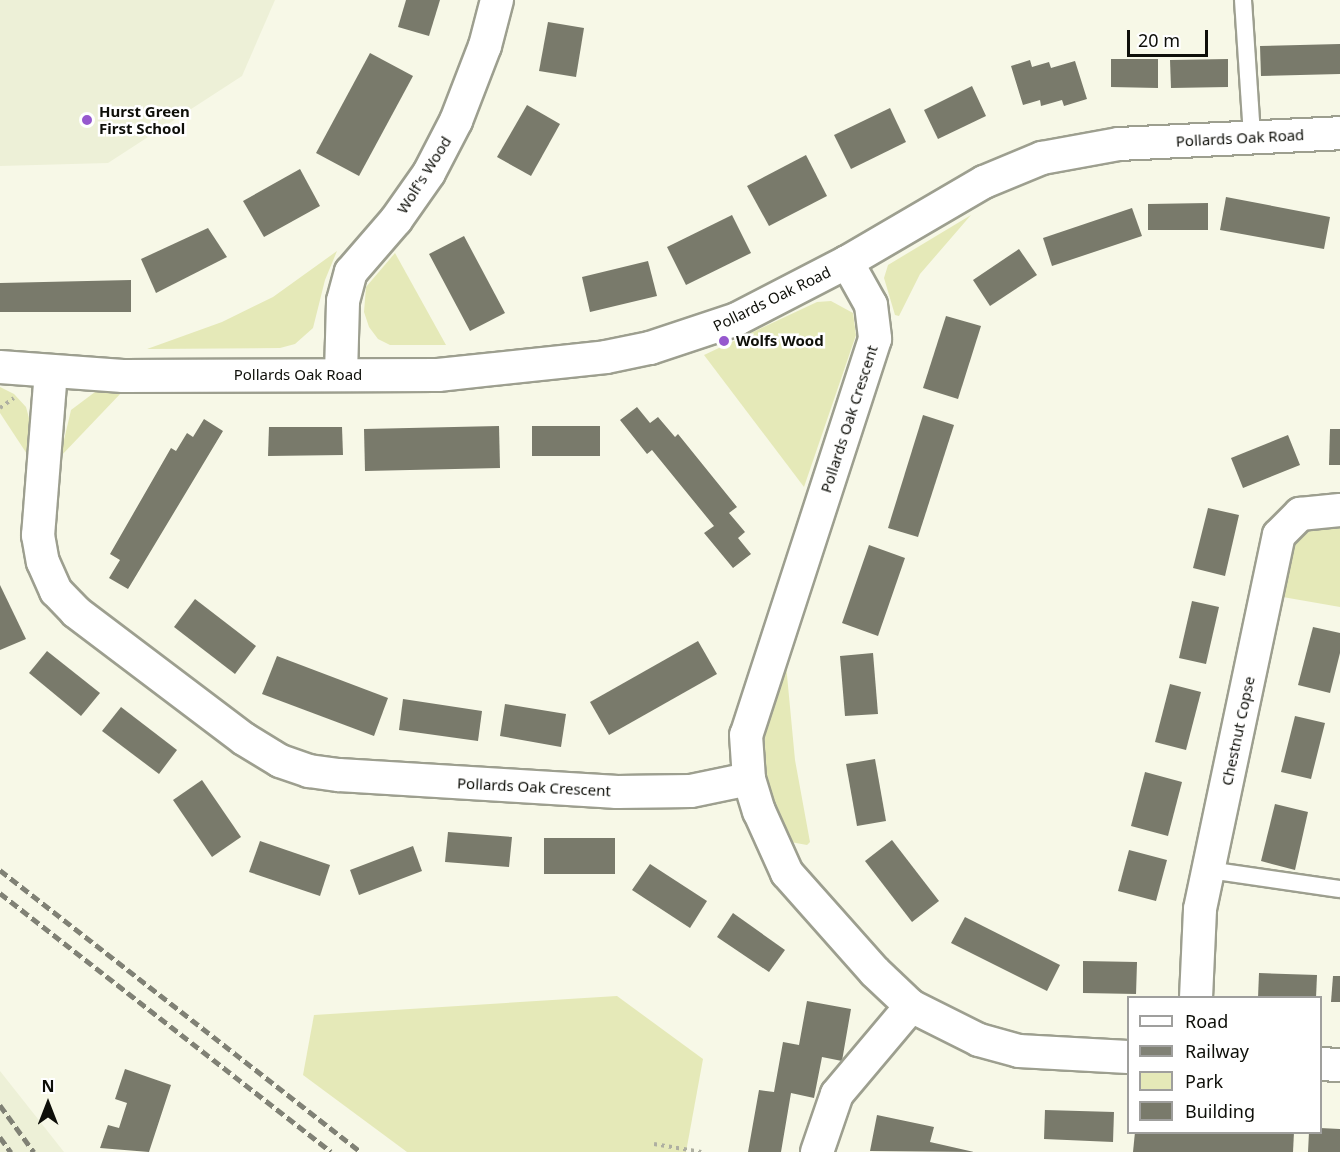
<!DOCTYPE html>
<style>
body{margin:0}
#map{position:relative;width:1340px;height:1152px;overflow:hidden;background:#f7f8e7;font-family:"Noto Sans",sans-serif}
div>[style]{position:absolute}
.built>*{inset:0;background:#edf0d7}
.green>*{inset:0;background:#e5e9b8}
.building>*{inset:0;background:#797a6b}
.path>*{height:4px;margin-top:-2px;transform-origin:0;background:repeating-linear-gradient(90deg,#aeafa1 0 3px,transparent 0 7.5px)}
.roads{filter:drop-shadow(2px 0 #9d9f8f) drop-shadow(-2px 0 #9d9f8f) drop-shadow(0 2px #9d9f8f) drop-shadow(0 -2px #9d9f8f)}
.service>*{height:16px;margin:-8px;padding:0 8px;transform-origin:8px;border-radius:8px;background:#fff}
.minor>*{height:32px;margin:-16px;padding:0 16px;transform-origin:16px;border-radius:16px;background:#fff}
.rail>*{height:4.5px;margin-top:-2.25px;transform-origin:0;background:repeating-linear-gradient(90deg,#808175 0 9px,transparent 0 13.5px)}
.dots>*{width:16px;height:16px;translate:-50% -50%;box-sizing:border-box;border:3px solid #fff;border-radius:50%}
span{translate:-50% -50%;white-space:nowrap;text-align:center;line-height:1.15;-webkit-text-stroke:5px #fff;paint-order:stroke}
.poi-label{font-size:15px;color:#0e0f09;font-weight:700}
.left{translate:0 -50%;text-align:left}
.street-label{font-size:15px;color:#0e0f09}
.legend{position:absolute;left:1127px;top:996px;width:195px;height:138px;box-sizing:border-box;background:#fff;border:2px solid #9f9f9d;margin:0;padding:8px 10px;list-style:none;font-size:18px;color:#0e0f09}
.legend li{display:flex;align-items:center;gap:12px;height:30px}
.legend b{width:30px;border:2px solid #9f9f9d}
.north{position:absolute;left:18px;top:1074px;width:60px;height:60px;-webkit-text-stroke:4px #fff;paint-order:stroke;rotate:0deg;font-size:16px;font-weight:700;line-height:24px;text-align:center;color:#0e0f09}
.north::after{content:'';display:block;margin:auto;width:21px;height:27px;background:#0e0f09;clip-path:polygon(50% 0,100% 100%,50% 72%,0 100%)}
.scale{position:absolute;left:1127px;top:30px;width:81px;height:27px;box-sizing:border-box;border:3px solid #0e0f09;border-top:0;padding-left:8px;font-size:18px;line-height:21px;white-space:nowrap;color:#0e0f09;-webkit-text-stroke:4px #fff;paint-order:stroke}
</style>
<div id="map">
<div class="built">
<i style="clip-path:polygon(0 0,275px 0,242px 76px,108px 163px,0 166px)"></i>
<i style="clip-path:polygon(0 1071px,64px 1152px,0 1152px)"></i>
</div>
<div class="green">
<i style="clip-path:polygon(971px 215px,920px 274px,899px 316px,895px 315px,884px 278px,888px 265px)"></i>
<i style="clip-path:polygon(337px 251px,325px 280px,313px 328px,295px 344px,280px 348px,147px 349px,222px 322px,273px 297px)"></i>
<i style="clip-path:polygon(395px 253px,446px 345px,390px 345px,378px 339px,369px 327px,364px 312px,366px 287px)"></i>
<i style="clip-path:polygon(831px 301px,853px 313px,856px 335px,804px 487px,704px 355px,817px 302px)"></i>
<i style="clip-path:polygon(0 387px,14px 394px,26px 407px,30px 422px,27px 454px,0 413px)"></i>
<i style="clip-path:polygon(95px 392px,122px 392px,60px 457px,71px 410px)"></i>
<i style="clip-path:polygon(1340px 522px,1340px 607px,1277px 596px,1292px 539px,1307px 525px)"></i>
<i style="clip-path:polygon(785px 654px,795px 760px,810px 842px,807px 845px,785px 841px,764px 783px,765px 716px)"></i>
<i style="clip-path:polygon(617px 996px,703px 1059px,686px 1152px,407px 1152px,303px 1075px,314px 1015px)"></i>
</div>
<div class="building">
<i style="clip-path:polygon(406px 0,440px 0,429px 36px,398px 27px)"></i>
<i style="clip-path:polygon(548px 22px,584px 28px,576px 77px,539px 71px)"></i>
<i style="clip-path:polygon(1340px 44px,1340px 74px,1261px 76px,1260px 46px)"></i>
<i style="clip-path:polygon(370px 53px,413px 76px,359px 176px,316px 153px)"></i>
<i style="clip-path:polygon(1111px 59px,1158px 59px,1158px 88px,1111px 87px)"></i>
<i style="clip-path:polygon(1228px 59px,1228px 87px,1171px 88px,1170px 60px)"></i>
<i style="clip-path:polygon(1030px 60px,1032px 67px,1049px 62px,1051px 68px,1075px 61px,1087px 99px,1064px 106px,1062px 100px,1041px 106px,1040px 100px,1023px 105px,1011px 66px)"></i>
<i style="clip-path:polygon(972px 86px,986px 116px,938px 139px,924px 110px)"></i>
<i style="clip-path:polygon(527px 105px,560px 124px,531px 176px,497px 157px)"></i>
<i style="clip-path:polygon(890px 108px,906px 142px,851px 169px,834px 135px)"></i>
<i style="clip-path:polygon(806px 155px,827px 196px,769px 226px,747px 186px)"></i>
<i style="clip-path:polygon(300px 169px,320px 206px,264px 237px,243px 201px)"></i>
<i style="clip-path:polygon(1226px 197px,1330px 217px,1324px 249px,1220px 230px)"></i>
<i style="clip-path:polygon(1208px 203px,1208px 230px,1148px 230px,1148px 204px)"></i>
<i style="clip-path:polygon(1132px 208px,1142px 236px,1052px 266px,1043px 238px)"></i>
<i style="clip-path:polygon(732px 215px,751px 253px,686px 285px,667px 247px)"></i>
<i style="clip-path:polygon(208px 228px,227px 257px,156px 293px,141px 259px)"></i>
<i style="clip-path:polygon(464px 236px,505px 313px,470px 331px,429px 254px)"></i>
<i style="clip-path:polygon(1019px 249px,1037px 275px,990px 306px,973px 280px)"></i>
<i style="clip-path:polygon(648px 261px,657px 296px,590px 312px,582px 277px)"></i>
<i style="clip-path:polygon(131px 280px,131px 312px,0 312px,0 283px)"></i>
<i style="clip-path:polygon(946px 316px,981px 326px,958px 399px,923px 388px)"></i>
<i style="clip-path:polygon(637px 407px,650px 423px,658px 417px,675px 437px,678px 434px,737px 507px,729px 513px,745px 532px,738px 538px,751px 554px,733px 568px,704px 533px,714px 526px,652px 450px,647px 454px,620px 420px)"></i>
<i style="clip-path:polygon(923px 415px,954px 425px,918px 537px,888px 528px)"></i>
<i style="clip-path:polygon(204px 419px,223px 431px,128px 589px,109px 578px,120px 560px,110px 554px,171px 448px,176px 451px,187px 433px,193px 437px)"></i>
<i style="clip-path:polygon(499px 426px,500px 468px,365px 471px,364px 429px)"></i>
<i style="clip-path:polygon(532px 426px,600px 426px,600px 456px,532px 456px)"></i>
<i style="clip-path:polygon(269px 427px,342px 427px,343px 455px,268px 456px)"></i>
<i style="clip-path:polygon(1330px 429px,1340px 429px,1340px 465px,1329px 465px)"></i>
<i style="clip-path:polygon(1288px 435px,1300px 465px,1243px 488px,1231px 458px)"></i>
<i style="clip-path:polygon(1208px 508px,1239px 515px,1225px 576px,1193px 568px)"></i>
<i style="clip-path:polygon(869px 545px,905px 558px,878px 636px,842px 623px)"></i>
<i style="clip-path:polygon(0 585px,26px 639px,0 650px)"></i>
<i style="clip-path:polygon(195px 599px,256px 646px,235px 674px,174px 627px)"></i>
<i style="clip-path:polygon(1192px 601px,1219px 607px,1206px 664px,1179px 658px)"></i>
<i style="clip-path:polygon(1313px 627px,1340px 633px,1340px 653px,1330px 693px,1298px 685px)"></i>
<i style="clip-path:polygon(698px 641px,717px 674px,609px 735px,590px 702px)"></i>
<i style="clip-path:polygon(47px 651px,100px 693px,81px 716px,29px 673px)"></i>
<i style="clip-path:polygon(873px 653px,878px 714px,845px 716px,840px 656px)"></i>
<i style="clip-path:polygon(277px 656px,388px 698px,374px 736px,262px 694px)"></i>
<i style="clip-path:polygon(1170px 684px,1201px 692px,1186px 750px,1155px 742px)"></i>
<i style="clip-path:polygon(403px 699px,482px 711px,478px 741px,399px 730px)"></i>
<i style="clip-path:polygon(505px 704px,566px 714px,561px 747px,500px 736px)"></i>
<i style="clip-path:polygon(121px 707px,177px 750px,159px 774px,102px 731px)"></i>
<i style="clip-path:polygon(1295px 716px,1325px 723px,1311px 779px,1281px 772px)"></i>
<i style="clip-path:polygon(875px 759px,886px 821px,857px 826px,846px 764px)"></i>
<i style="clip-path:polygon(1145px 772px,1182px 782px,1168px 836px,1131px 826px)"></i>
<i style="clip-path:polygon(202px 780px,241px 837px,212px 857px,173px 800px)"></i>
<i style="clip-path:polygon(1275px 804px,1308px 812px,1295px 870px,1261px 861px)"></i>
<i style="clip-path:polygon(448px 832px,512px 837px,509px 867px,445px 862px)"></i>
<i style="clip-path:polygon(544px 838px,615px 838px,615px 874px,544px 874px)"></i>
<i style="clip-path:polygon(892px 840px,939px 901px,912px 922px,865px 861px)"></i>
<i style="clip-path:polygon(260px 841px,330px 865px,320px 896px,249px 872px)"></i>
<i style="clip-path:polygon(413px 846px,422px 871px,359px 895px,350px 870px)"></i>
<i style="clip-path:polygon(1129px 850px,1167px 860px,1156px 901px,1118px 891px)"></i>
<i style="clip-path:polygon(650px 864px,707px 901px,690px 928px,632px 890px)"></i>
<i style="clip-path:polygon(733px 913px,785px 950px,769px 972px,717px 937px)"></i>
<i style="clip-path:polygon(965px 917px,1060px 965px,1047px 991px,951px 943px)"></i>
<i style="clip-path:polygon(1083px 961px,1137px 962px,1136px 994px,1083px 993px)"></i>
<i style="clip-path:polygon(1259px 973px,1317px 975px,1316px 998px,1258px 998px)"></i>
<i style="clip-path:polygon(1333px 976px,1340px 976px,1340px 1002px,1331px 1002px)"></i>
<i style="clip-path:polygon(807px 1001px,851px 1009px,842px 1061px,822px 1057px,814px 1098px,791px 1093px,781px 1152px,748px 1152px,759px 1090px,774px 1092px,783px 1042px,799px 1045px)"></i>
<i style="clip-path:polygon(125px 1069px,171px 1085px,149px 1152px,100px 1148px,108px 1125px,119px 1128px,127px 1103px,115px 1099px)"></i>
<i style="clip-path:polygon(1045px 1110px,1114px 1112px,1113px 1142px,1044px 1139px)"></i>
<i style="clip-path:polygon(877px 1115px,934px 1127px,930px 1142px,974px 1152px,870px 1151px)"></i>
<i style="clip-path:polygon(1320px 1128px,1340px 1129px,1340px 1152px,1308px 1152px,1309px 1132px,1320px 1132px)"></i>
<i style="clip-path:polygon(1135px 1132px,1294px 1132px,1293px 1152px,1133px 1152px)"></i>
</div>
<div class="path">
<i style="left:0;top:408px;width:17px;rotate:-36deg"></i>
<i style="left:654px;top:1144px;width:48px;rotate:9.7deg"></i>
</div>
<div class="roads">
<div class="service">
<i style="left:1243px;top:0;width:137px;rotate:86.2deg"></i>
<i style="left:1209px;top:870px;width:132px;rotate:8.3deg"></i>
</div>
<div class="minor">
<i style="left:847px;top:262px;width:49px;rotate:60.8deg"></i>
<i style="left:871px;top:305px;width:34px;rotate:83deg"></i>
<i style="left:875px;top:339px;width:416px;rotate:108deg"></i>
<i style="left:746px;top:735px;width:44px;rotate:86.1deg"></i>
<i style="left:749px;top:779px;width:34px;rotate:73deg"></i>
<i style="left:759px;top:811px;width:68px;rotate:65.7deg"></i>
<i style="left:787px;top:873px;width:132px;rotate:48.4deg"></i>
<i style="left:875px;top:972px;width:50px;rotate:43.4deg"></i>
<i style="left:911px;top:1006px;width:76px;rotate:26.6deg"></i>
<i style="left:979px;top:1040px;width:41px;rotate:15.4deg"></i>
<i style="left:1019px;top:1051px;width:109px;rotate:3.2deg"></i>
<i style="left:0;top:367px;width:123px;rotate:4.2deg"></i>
<i style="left:123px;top:376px;width:315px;rotate:-0.2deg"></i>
<i style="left:438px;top:375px;width:169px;rotate:-6.1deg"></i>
<i style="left:606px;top:357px;width:45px;rotate:-11.6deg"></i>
<i style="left:650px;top:348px;width:92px;rotate:-18.4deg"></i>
<i style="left:737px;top:319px;width:124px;rotate:-27.4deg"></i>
<i style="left:847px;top:262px;width:159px;rotate:-30.3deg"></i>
<i style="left:984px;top:182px;width:63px;rotate:-22.5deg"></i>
<i style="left:1042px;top:158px;width:78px;rotate:-10.3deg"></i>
<i style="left:1119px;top:144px;width:221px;rotate:-2.8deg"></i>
<i style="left:51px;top:371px;width:165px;rotate:94.5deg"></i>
<i style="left:38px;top:535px;width:27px;rotate:80deg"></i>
<i style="left:43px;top:562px;width:32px;rotate:66deg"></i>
<i style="left:56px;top:591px;width:29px;rotate:46deg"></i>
<i style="left:76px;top:612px;width:211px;rotate:37.1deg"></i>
<i style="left:244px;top:739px;width:42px;rotate:31.4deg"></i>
<i style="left:280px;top:761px;width:31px;rotate:19deg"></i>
<i style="left:309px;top:771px;width:30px;rotate:8deg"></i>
<i style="left:339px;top:775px;width:279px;rotate:3.5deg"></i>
<i style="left:617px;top:792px;width:74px;rotate:-0.8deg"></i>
<i style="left:691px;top:791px;width:59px;rotate:-11.7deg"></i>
<i style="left:341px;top:374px;width:73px;rotate:-88.4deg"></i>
<i style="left:343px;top:301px;width:30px;rotate:-75deg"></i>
<i style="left:351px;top:272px;width:69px;rotate:-49.1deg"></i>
<i style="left:396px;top:220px;width:57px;rotate:-54.9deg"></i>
<i style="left:429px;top:173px;width:59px;rotate:-62.6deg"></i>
<i style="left:456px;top:121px;width:80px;rotate:-68.9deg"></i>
<i style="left:485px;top:46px;width:48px;rotate:-75.4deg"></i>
<i style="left:1196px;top:998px;width:89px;rotate:-87.4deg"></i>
<i style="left:1200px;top:909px;width:382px;rotate:-78.1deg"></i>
<i style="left:1279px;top:535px;width:30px;rotate:-45deg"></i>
<i style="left:1300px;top:514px;width:40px;rotate:-5.7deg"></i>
<i style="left:1320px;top:1064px;width:20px;rotate:3deg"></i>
<i style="left:817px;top:1152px;width:61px;rotate:-71deg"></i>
<i style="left:837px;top:1094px;width:115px;rotate:-49.9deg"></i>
</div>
</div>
<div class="rail">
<i style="left:0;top:870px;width:458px;rotate:38deg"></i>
<i style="left:0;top:893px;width:420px;rotate:38deg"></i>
<i style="left:0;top:1105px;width:58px;rotate:54.1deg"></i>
<i style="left:0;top:1137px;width:19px;rotate:54deg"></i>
</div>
<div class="dots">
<i style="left:87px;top:120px;background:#9658ce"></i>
<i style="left:724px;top:341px;background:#9658ce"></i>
</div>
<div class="poi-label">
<span class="left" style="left:99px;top:120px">Hurst Green<br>First School</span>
<span class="left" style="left:736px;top:341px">Wolfs Wood</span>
</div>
<div class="street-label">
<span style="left:1240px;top:138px;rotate:-3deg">Pollards Oak Road</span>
<span style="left:424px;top:175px;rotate:-58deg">Wolf's Wood</span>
<span style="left:772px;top:299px;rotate:-26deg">Pollards Oak Road</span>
<span style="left:298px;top:375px">Pollards Oak Road</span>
<span style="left:849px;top:419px;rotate:-72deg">Pollards Oak Crescent</span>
<span style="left:1238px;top:731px;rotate:-78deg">Chestnut Copse</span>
<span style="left:534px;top:787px;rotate:3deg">Pollards Oak Crescent</span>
</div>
<ul class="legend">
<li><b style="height:8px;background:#fff"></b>Road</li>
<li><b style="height:8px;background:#808175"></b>Railway</li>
<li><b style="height:16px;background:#e5e9b8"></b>Park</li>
<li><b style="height:16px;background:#797a6b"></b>Building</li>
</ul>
<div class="north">N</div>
<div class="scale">20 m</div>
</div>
